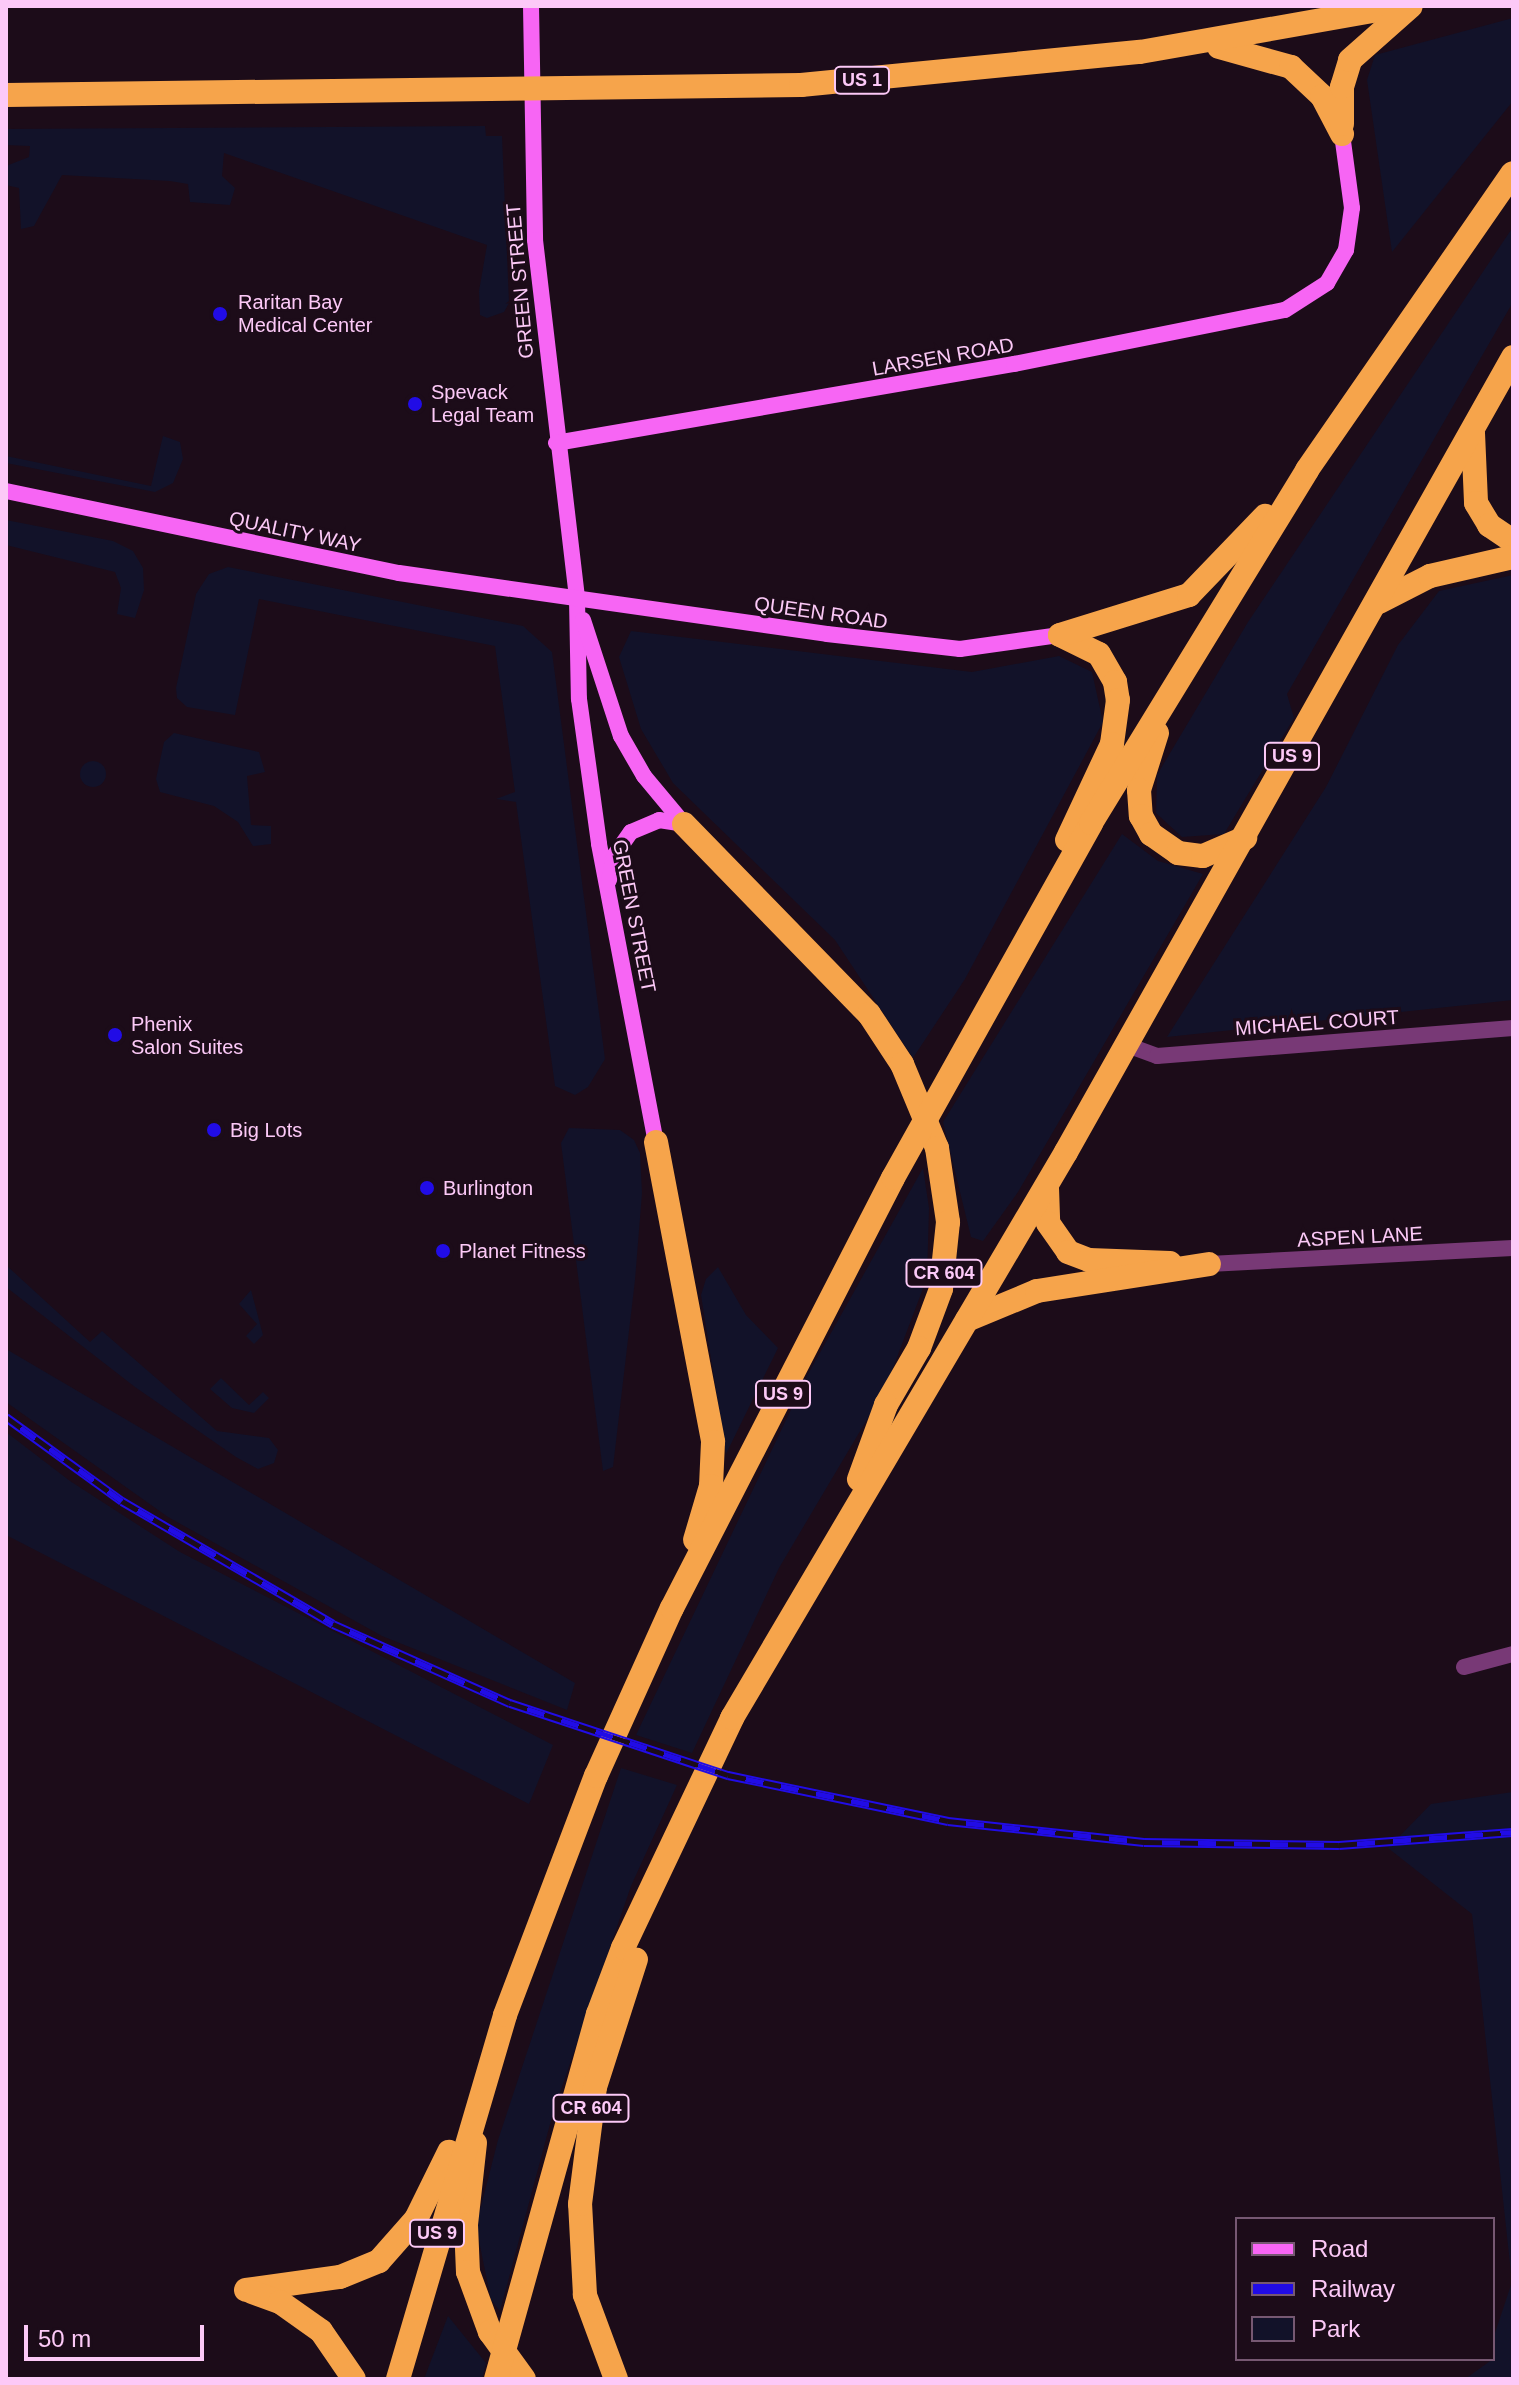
<!DOCTYPE html>
<style>
body{margin:0}
#map{position:relative;width:1519px;height:2385px;overflow:hidden;background:#1c0c19;font-family:Arial,sans-serif}
div>[style]{position:absolute}
.green>*{inset:0;background:#121229}
.round{border-radius:50%}
.street>*{height:16px;margin:-8px;padding:0 8px;transform-origin:8px;border-radius:8px;background:#783976}
.secondary>*{height:16px;margin:-8px;padding:0 8px;transform-origin:8px;border-radius:8px;background:#f765f4}
.highway>*{height:24px;margin:-12px;padding:0 12px;transform-origin:12px;border-radius:12px;background:#f6a44b}
.rail>*{height:9px;margin-top:-4.5px;transform-origin:0;background:repeating-linear-gradient(90deg,#1c0c19 0 18px,#210ce6 0 36px);box-sizing:border-box;border-block:2px solid #210ce6}
.dots>*{width:22px;height:22px;translate:-50% -50%;box-sizing:border-box;border:4px solid #1c0c19;border-radius:50%}
span{translate:-50% -50%;white-space:nowrap;text-align:center;line-height:1.15;-webkit-text-stroke:6px #1c0c19;paint-order:stroke}
.shield-label span{padding:2px 6px;background:#1c0c19;border:2px solid;border-radius:6px;-webkit-text-stroke-width:0}
.shield-label{font-size:18px;color:#fcc9f7;font-weight:700}
.street-label{font-size:20px;color:#fcc9f7}
.poi-label{font-size:20px;color:#fcc9f7}
.left{translate:0 -50%;text-align:left}
.frame{position:absolute;inset:0;border:8px solid #fcc9f7;pointer-events:none}
.legend{position:absolute;left:1235px;top:2217px;width:260px;height:144px;box-sizing:border-box;background:#1c0c19;border:2px solid #765872;margin:0;padding:10px 14px;list-style:none;font-size:24px;color:#fcc9f7}
.legend li{display:flex;align-items:center;gap:16px;height:40px}
.legend b{width:40px;border:2px solid #765872}
.scale{position:absolute;left:24px;top:2325px;width:180px;height:36px;box-sizing:border-box;border:4px solid #fcc9f7;border-top:0;padding-left:10px;font-size:24px;line-height:28px;white-space:nowrap;color:#fcc9f7;-webkit-text-stroke:6px #1c0c19;paint-order:stroke}
</style>
<div id="map">
<div class="green">
<i style="clip-path:polygon(1513px 18px,1513px 101px,1392px 252px,1367px 80px,1375px 55px)"></i>
<i style="clip-path:polygon(485px 126px,486px 136px,502px 136px,509px 303px,504px 312px,487px 318px,480px 315px,479px 291px,487px 245px,224px 153px,222px 176px,235px 188px,230px 205px,190px 202px,188px 184px,170px 181px,62px 175px,34px 226px,21px 229px,19px 188px,6px 185px,6px 166px,29px 157px,30px 146px,6px 145px,6px 129px)"></i>
<i style="clip-path:polygon(1513px 227px,1513px 302px,1287px 694px,1294px 718px,1224px 834px,1182px 837px,1156px 813px,1157px 775px,1248px 622px)"></i>
<i style="clip-path:polygon(163px 436px,180px 442px,183px 459px,173px 483px,155px 492px,6px 463px,6px 456px,151px 486px)"></i>
<i style="clip-path:polygon(6px 520px,113px 541px,133px 551px,143px 568px,144px 590px,135px 618px,117px 614px,121px 588px,115px 572px,6px 545px)"></i>
<i style="clip-path:polygon(228px 567px,523px 626px,552px 652px,605px 1059px,588px 1087px,575px 1095px,555px 1086px,516px 802px,496px 799px,515px 792px,495px 646px,259px 599px,235px 715px,187px 707px,177px 698px,176px 688px,196px 594px,209px 574px)"></i>
<i style="clip-path:polygon(1513px 575px,1513px 1000px,1167px 1037px,1326px 787px,1398px 645px,1439px 591px)"></i>
<i style="clip-path:polygon(631px 631px,972px 672px,1059px 656px,1092px 672px,1103px 722px,965px 979px,913px 1058px,835px 940px,673px 783px,641px 729px,619px 657px)"></i>
<i style="clip-path:polygon(174px 733px,259px 752px,265px 772px,247px 776px,251px 825px,271px 826px,271px 844px,253px 846px,238px 822px,214px 806px,160px 792px,156px 779px,164px 742px)"></i>
<i class="round" style="left:80px;top:761px;width:26px;height:26px"></i>
<i style="clip-path:polygon(1122px 834px,1158px 861px,1203px 874px,1018px 1192px,983px 1241px,971px 1237px,943px 1122px)"></i>
<i style="clip-path:polygon(569px 1128px,620px 1130px,634px 1140px,640px 1153px,642px 1193px,635px 1280px,613px 1467px,603px 1471px,561px 1143px)"></i>
<i style="clip-path:polygon(923px 1168px,929px 1208px,927px 1278px,885px 1389px,779px 1568px,692px 1753px,636px 1735px,807px 1376px)"></i>
<i style="clip-path:polygon(6px 1265px,90px 1342px,102px 1331px,217px 1431px,269px 1438px,278px 1450px,274px 1463px,258px 1469px,236px 1457px,135px 1387px,6px 1287px)"></i>
<i style="clip-path:polygon(718px 1267px,746px 1315px,778px 1348px,726px 1454px,701px 1295px,706px 1279px)"></i>
<i style="clip-path:polygon(251px 1290px,263px 1335px,254px 1344px,246px 1336px,257px 1324px,239px 1304px)"></i>
<i style="clip-path:polygon(6px 1349px,575px 1683px,567px 1710px,382px 1636px,168px 1517px,6px 1402px)"></i>
<i style="clip-path:polygon(221px 1378px,249px 1405px,263px 1392px,269px 1398px,254px 1413px,232px 1408px,210px 1389px)"></i>
<i style="clip-path:polygon(6px 1432px,70px 1481px,180px 1552px,553px 1745px,529px 1804px,6px 1535px)"></i>
<i style="clip-path:polygon(621px 1768px,677px 1785px,631px 1886px,553px 2113px,500px 2311px,491px 2300px,476px 2226px,498px 2140px)"></i>
<i style="clip-path:polygon(1513px 1792px,1513px 2379px,1465px 2379px,1493px 2359px,1493px 2339px,1512px 2282px,1472px 1914px,1388px 1848px,1431px 1804px)"></i>
<i style="clip-path:polygon(448px 2316px,486px 2363px,482px 2379px,424px 2379px)"></i>
</div>
<div class="street">
<i style="left:1127px;top:1045px;width:32px;rotate:20deg"></i>
<i style="left:1157px;top:1056px;width:357px;rotate:-4.5deg"></i>
<i style="left:1209px;top:1264px;width:304px;rotate:-3deg"></i>
<i style="left:1464px;top:1667px;width:51px;rotate:-14.9deg"></i>
</div>
<div class="secondary">
<i style="left:531px;top:6px;width:234px;rotate:89deg"></i>
<i style="left:535px;top:240px;width:361px;rotate:83.3deg"></i>
<i style="left:577px;top:599px;width:100px;rotate:88.9deg"></i>
<i style="left:579px;top:699px;width:146px;rotate:82.1deg"></i>
<i style="left:599px;top:844px;width:303px;rotate:79.2deg"></i>
<i style="left:556px;top:443px;width:465px;rotate:-9.8deg"></i>
<i style="left:1014px;top:364px;width:276px;rotate:-11.3deg"></i>
<i style="left:1285px;top:310px;width:50px;rotate:-32.7deg"></i>
<i style="left:1327px;top:283px;width:38px;rotate:-60deg"></i>
<i style="left:1346px;top:250px;width:42px;rotate:-81.9deg"></i>
<i style="left:1352px;top:208px;width:75px;rotate:-97.7deg"></i>
<i style="left:6px;top:491px;width:401px;rotate:11.8deg"></i>
<i style="left:399px;top:573px;width:432px;rotate:8.1deg"></i>
<i style="left:827px;top:634px;width:134px;rotate:6.4deg"></i>
<i style="left:960px;top:649px;width:101px;rotate:-8deg"></i>
<i style="left:583px;top:620px;width:122px;rotate:71.9deg"></i>
<i style="left:621px;top:736px;width:46px;rotate:60.1deg"></i>
<i style="left:644px;top:776px;width:62px;rotate:50.2deg"></i>
<i style="left:609px;top:880px;width:25px;rotate:-78deg"></i>
<i style="left:614px;top:856px;width:29px;rotate:-55deg"></i>
<i style="left:631px;top:832px;width:30px;rotate:-23deg"></i>
<i style="left:659px;top:820px;width:25px;rotate:9deg"></i>
</div>
<div class="highway">
<i style="left:1219px;top:47px;width:75px;rotate:15.5deg"></i>
<i style="left:1291px;top:67px;width:42px;rotate:43.1deg"></i>
<i style="left:1322px;top:96px;width:43px;rotate:62.2deg"></i>
<i style="left:6px;top:95px;width:795px;rotate:-0.72deg"></i>
<i style="left:801px;top:85px;width:341px;rotate:-5.6deg"></i>
<i style="left:1140px;top:52px;width:265px;rotate:-10deg"></i>
<i style="left:1342px;top:124px;width:37px;rotate:-90deg"></i>
<i style="left:1342px;top:87px;width:28px;rotate:-73deg"></i>
<i style="left:1350px;top:60px;width:81px;rotate:-41.5deg"></i>
<i style="left:1473px;top:433px;width:70px;rotate:87.5deg"></i>
<i style="left:1476px;top:503px;width:26px;rotate:59deg"></i>
<i style="left:1489px;top:525px;width:29px;rotate:34deg"></i>
<i style="left:1379px;top:602px;width:57px;rotate:-27deg"></i>
<i style="left:1430px;top:576px;width:85px;rotate:-12.9deg"></i>
<i style="left:1060px;top:635px;width:43px;rotate:26deg"></i>
<i style="left:1099px;top:654px;width:32px;rotate:60deg"></i>
<i style="left:1115px;top:682px;width:18px;rotate:81deg"></i>
<i style="left:1118px;top:700px;width:44px;rotate:97.8deg"></i>
<i style="left:1112px;top:744px;width:106px;rotate:115.1deg"></i>
<i style="left:1060px;top:635px;width:135px;rotate:-17.2deg"></i>
<i style="left:1189px;top:595px;width:110px;rotate:-46.1deg"></i>
<i style="left:1157px;top:733px;width:60px;rotate:107.5deg"></i>
<i style="left:1139px;top:790px;width:26px;rotate:86deg"></i>
<i style="left:1141px;top:816px;width:21px;rotate:61deg"></i>
<i style="left:1151px;top:834px;width:33px;rotate:35deg"></i>
<i style="left:1178px;top:853px;width:25px;rotate:7deg"></i>
<i style="left:1203px;top:856px;width:46px;rotate:-23.2deg"></i>
<i style="left:684px;top:824px;width:265px;rotate:45.8deg"></i>
<i style="left:869px;top:1014px;width:60px;rotate:56.6deg"></i>
<i style="left:902px;top:1064px;width:91px;rotate:67.4deg"></i>
<i style="left:937px;top:1148px;width:75px;rotate:81.5deg"></i>
<i style="left:948px;top:1222px;width:67px;rotate:96deg"></i>
<i style="left:941px;top:1289px;width:63px;rotate:110.4deg"></i>
<i style="left:919px;top:1348px;width:66px;rotate:120.1deg"></i>
<i style="left:886px;top:1405px;width:79px;rotate:110deg"></i>
<i style="left:656px;top:1142px;width:305px;rotate:79.2deg"></i>
<i style="left:713px;top:1442px;width:44px;rotate:92.6deg"></i>
<i style="left:711px;top:1486px;width:56px;rotate:106.5deg"></i>
<i style="left:1047px;top:1188px;width:35px;rotate:88deg"></i>
<i style="left:1048px;top:1223px;width:35px;rotate:55deg"></i>
<i style="left:1068px;top:1252px;width:22px;rotate:21deg"></i>
<i style="left:1089px;top:1260px;width:81px;rotate:2.1deg"></i>
<i style="left:967px;top:1320px;width:76px;rotate:-22.5deg"></i>
<i style="left:1037px;top:1291px;width:174px;rotate:-8.9deg"></i>
<i style="left:475px;top:2143px;width:82px;rotate:96.3deg"></i>
<i style="left:466px;top:2225px;width:47px;rotate:87.6deg"></i>
<i style="left:468px;top:2272px;width:64px;rotate:69.9deg"></i>
<i style="left:490px;top:2332px;width:58px;rotate:54.1deg"></i>
<i style="left:246px;top:2290px;width:95px;rotate:-7.9deg"></i>
<i style="left:340px;top:2277px;width:42px;rotate:-22.3deg"></i>
<i style="left:379px;top:2261px;width:56px;rotate:-48.6deg"></i>
<i style="left:416px;top:2219px;width:75px;rotate:-63.8deg"></i>
<i style="left:252px;top:2292px;width:30px;rotate:20deg"></i>
<i style="left:280px;top:2302px;width:50px;rotate:35.3deg"></i>
<i style="left:321px;top:2331px;width:58px;rotate:55.5deg"></i>
<i style="left:398px;top:2379px;width:379px;rotate:-73.6deg"></i>
<i style="left:505px;top:2015px;width:256px;rotate:-69.2deg"></i>
<i style="left:596px;top:1776px;width:184px;rotate:-65.7deg"></i>
<i style="left:672px;top:1608px;width:483px;rotate:-62.8deg"></i>
<i style="left:893px;top:1178px;width:406px;rotate:-60.8deg"></i>
<i style="left:1091px;top:823px;width:414px;rotate:-58.5deg"></i>
<i style="left:1307px;top:470px;width:361px;rotate:-55.3deg"></i>
<i style="left:496px;top:2379px;width:379px;rotate:-74.4deg"></i>
<i style="left:598px;top:2014px;width:71px;rotate:-69.3deg"></i>
<i style="left:623px;top:1948px;width:255px;rotate:-64.6deg"></i>
<i style="left:732px;top:1718px;width:657px;rotate:-59.45deg"></i>
<i style="left:1066px;top:1152px;width:912px;rotate:-60.65deg"></i>
<i style="left:616px;top:2379px;width:90px;rotate:-110.3deg"></i>
<i style="left:585px;top:2295px;width:91px;rotate:-93.1deg"></i>
<i style="left:580px;top:2204px;width:118px;rotate:-82.7deg"></i>
<i style="left:595px;top:2087px;width:134px;rotate:-72.2deg"></i>
</div>
<div class="rail">
<i style="left:6px;top:1417px;width:143px;rotate:35.9deg"></i>
<i style="left:122px;top:1501px;width:244px;rotate:30.2deg"></i>
<i style="left:333px;top:1624px;width:194px;rotate:24.1deg"></i>
<i style="left:510px;top:1703px;width:230px;rotate:18.3deg"></i>
<i style="left:728px;top:1775px;width:225px;rotate:11.8deg"></i>
<i style="left:948px;top:1821px;width:197px;rotate:6.1deg"></i>
<i style="left:1144px;top:1842px;width:195px;rotate:0.9deg"></i>
<i style="left:1339px;top:1845px;width:174px;rotate:-4.3deg"></i>
</div>
<div class="dots">
<i style="left:220px;top:314px;background:#210ce6"></i>
<i style="left:415px;top:404px;background:#210ce6"></i>
<i style="left:115px;top:1035px;background:#210ce6"></i>
<i style="left:214px;top:1130px;background:#210ce6"></i>
<i style="left:427px;top:1188px;background:#210ce6"></i>
<i style="left:443px;top:1251px;background:#210ce6"></i>
</div>
<div class="shield-label">
<span style="left:862px;top:80px">US 1</span>
<span style="left:1292px;top:756px">US 9</span>
<span style="left:944px;top:1273px">CR 604</span>
<span style="left:783px;top:1394px">US 9</span>
<span style="left:591px;top:2108px">CR 604</span>
<span style="left:437px;top:2233px">US 9</span>
</div>
<div class="street-label">
<span style="left:520px;top:281px;rotate:-95deg">GREEN STREET</span>
<span style="left:943px;top:357px;rotate:-10deg">LARSEN ROAD</span>
<span style="left:295px;top:532px;rotate:12deg">QUALITY WAY</span>
<span style="left:821px;top:613px;rotate:8deg">QUEEN ROAD</span>
<span style="left:634px;top:916px;rotate:79deg">GREEN STREET</span>
<span style="left:1317px;top:1023px;rotate:-4deg">MICHAEL COURT</span>
<span style="left:1360px;top:1237px;rotate:-3deg">ASPEN LANE</span>
</div>
<div class="poi-label">
<span class="left" style="left:238px;top:314px">Raritan Bay<br>Medical Center</span>
<span class="left" style="left:431px;top:404px">Spevack<br>Legal Team</span>
<span class="left" style="left:131px;top:1036px">Phenix<br>Salon Suites</span>
<span class="left" style="left:230px;top:1130px">Big Lots</span>
<span class="left" style="left:443px;top:1188px">Burlington</span>
<span class="left" style="left:459px;top:1251px">Planet Fitness</span>
</div>
<div class="frame"></div>
<ul class="legend">
<li><b style="height:10px;background:#f765f4"></b>Road</li>
<li><b style="height:10px;background:#210ce6"></b>Railway</li>
<li><b style="height:22px;background:#121229"></b>Park</li>
</ul>
<div class="scale">50 m</div>
</div>
